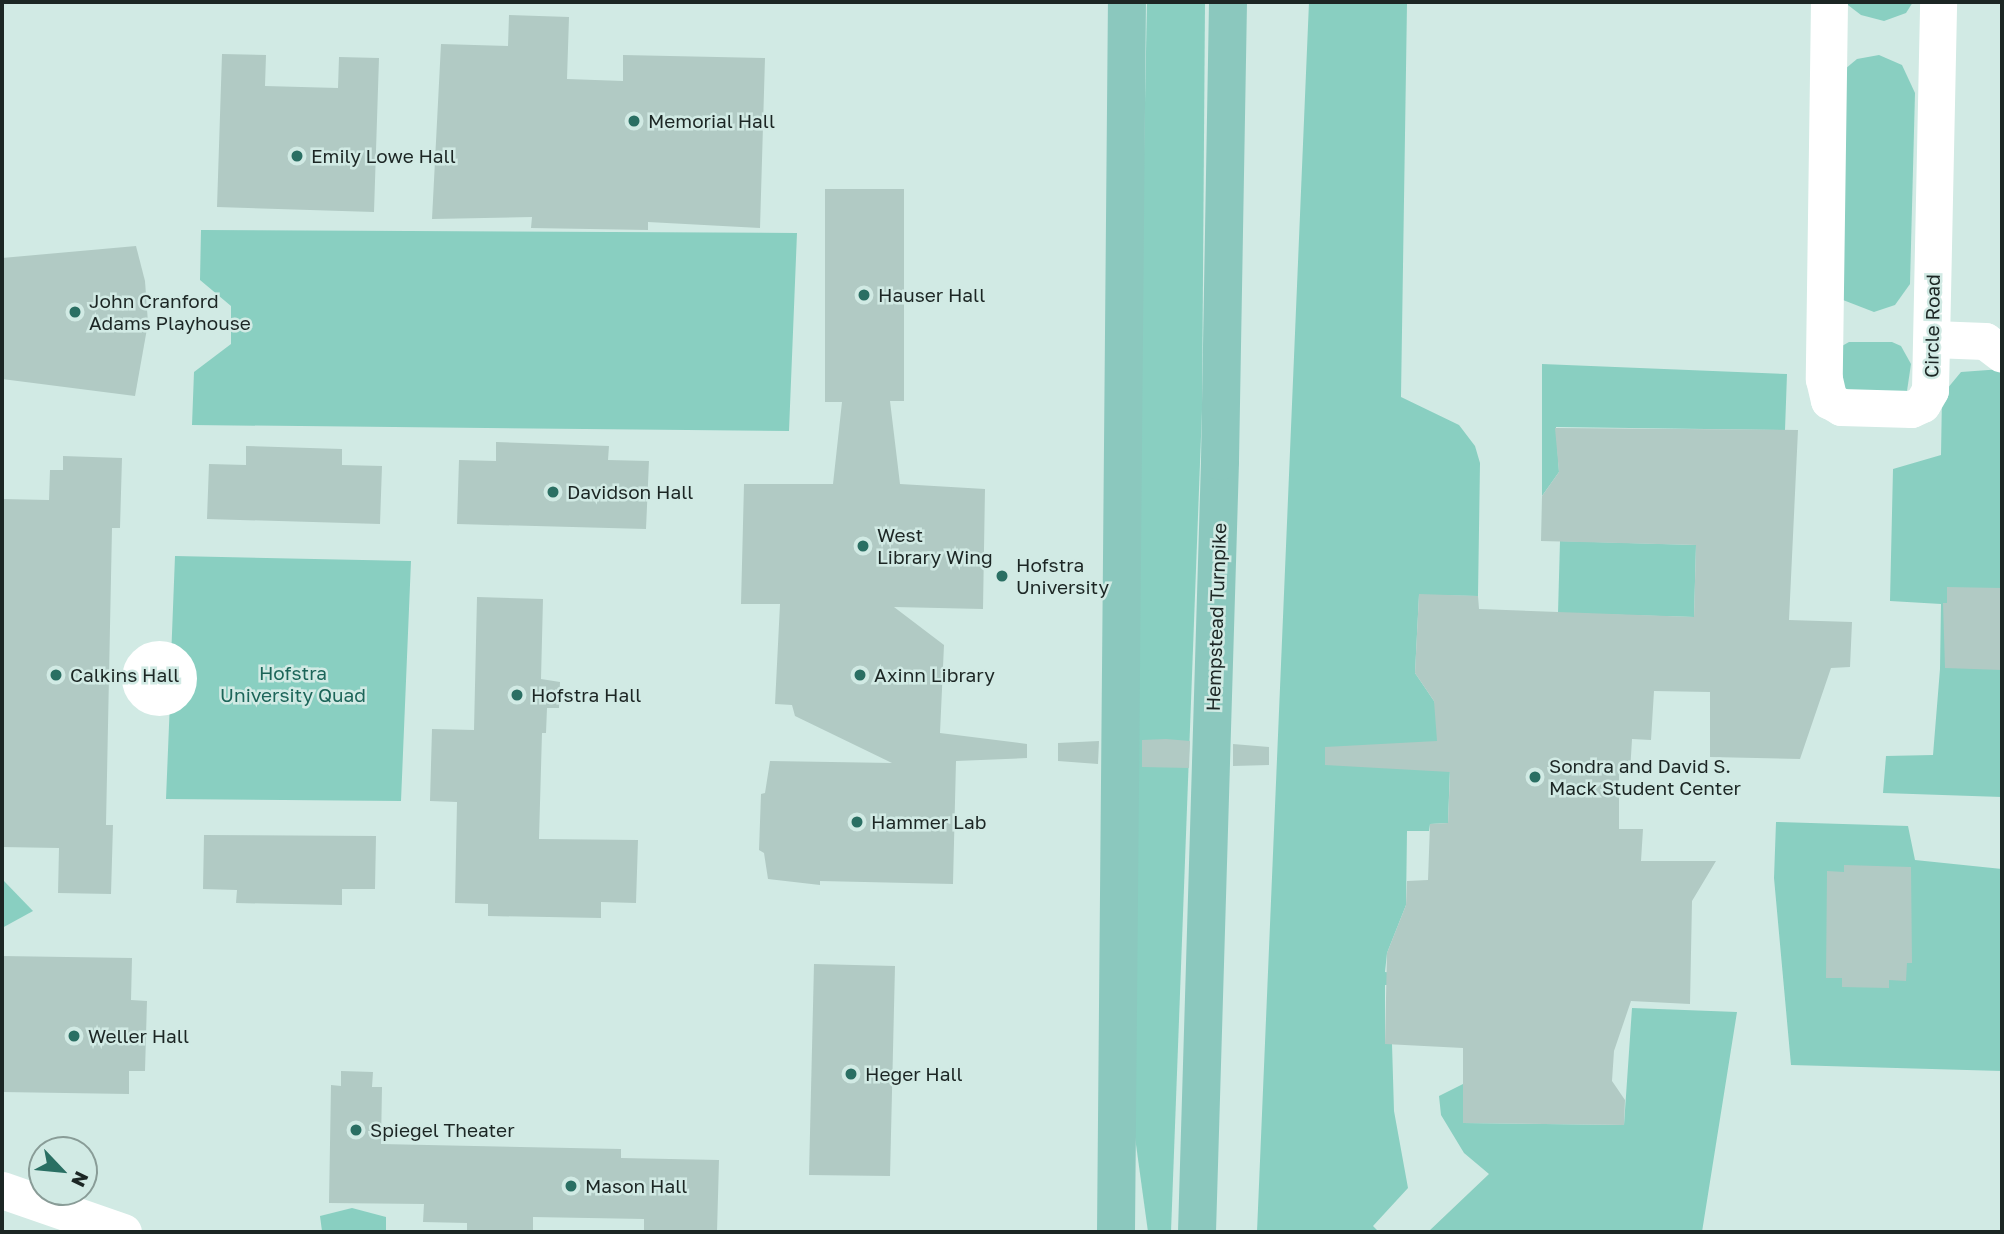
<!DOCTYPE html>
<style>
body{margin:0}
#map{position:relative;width:2004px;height:1234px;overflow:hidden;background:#d1eae4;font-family:"Golos Text",sans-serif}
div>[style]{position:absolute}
.green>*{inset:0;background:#89cfc1}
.building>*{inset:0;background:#b1cac4}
.street>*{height:37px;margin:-18.5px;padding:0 18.5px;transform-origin:18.5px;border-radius:18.5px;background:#fff}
.street>.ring{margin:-18.5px;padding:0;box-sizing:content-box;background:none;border:37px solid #fff;border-radius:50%}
.primary>*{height:38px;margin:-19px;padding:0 19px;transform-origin:19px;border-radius:19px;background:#8bc8be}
.dots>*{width:19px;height:19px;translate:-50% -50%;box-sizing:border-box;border:4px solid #d1eae4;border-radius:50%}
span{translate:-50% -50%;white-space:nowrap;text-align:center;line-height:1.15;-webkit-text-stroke:5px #d1eae4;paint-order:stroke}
.poi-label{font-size:19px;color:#1c2624}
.left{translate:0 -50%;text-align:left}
.street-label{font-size:19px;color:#1c2624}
.park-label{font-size:19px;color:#1c6559}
.frame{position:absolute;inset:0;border:4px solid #1c2624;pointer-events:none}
.north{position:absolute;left:28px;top:1136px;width:70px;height:70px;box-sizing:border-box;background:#d1eae4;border:2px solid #899c97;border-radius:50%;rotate:116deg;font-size:19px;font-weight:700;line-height:28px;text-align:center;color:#1c2624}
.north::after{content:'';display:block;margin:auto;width:24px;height:32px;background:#2a6f63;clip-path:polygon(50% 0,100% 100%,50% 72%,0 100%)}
</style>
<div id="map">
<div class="green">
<i style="clip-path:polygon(1147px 2px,1205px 2px,1202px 410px,1171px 1232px,1148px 1232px,1131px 1108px,1128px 960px)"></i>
<i style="clip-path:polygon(1309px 2px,1482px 2px,1407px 4px,1401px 397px,1459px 425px,1475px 446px,1480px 463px,1478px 596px,1419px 595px,1415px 673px,1434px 701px,1451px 741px,1448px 823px,1430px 824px,1429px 831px,1407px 831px,1406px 905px,1387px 953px,1385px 972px,1403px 974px,1402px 985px,1385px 985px,1385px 1044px,1392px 1044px,1394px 1111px,1408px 1188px,1373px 1226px,1379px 1232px,1257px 1232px)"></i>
<i style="clip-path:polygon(1844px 2px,1913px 2px,1906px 13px,1884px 21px,1861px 15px)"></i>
<i style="clip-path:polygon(1879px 55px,1902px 65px,1915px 93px,1910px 284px,1895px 305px,1874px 312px,1843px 300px,1839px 74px,1857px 59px)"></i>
<i style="clip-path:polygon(201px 230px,797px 233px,789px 431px,192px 425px,194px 372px,231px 344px,231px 306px,200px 280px)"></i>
<i style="clip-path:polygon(1849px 342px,1892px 342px,1901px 346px,1911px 364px,1907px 391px,1850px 402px,1828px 354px)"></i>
<i style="clip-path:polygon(1542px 364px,1787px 374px,1785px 430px,1556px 427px,1559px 472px,1542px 496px)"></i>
<i style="clip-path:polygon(2002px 369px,2002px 797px,1883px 793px,1886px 756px,1933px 755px,1940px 669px,1941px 604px,1890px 601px,1893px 469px,1941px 455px,1942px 395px,1961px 372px)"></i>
<i style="clip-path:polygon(1560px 541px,1696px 545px,1694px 617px,1558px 613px)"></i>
<i style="clip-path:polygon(175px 556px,411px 561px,401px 801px,166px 799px,170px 701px,181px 676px,171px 659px)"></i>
<i style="clip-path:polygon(1776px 822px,1908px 826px,1915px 860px,2002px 869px,2002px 1071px,1791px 1065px,1774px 878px)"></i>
<i style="clip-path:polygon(2px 879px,33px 911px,2px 928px)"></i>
<i style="clip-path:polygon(1632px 1008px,1737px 1012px,1702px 1232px,1428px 1232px,1489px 1174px,1464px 1153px,1441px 1115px,1439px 1096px,1463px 1084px,1463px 1123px,1624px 1125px)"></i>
<i style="clip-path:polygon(352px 1208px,386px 1217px,386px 1231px,322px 1231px,320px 1216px)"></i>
</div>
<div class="building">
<i style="clip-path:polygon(509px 15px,569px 17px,567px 79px,623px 81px,623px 55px,765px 58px,760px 228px,648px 222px,648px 230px,531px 228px,532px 217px,432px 219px,441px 44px,508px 46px)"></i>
<i style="clip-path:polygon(222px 54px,266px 55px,265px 86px,338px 88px,339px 57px,379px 58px,374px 212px,217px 207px)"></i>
<i style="clip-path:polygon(825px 189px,904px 189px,904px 401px,890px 401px,900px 484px,985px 489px,983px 609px,894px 607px,944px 645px,940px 733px,1027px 744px,1027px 758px,956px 761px,953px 884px,820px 881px,820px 885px,768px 879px,764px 853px,759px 850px,761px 794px,765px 793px,770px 761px,892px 763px,795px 716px,792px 705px,775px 704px,780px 604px,741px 604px,744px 484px,833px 484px,842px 402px,825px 402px)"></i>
<i style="clip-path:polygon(136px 246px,145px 281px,148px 323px,135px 396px,2px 379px,2px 258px)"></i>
<i style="clip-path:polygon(1555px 428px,1798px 430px,1789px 620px,1852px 622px,1850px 667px,1831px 668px,1800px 759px,1710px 757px,1710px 692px,1654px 691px,1651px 740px,1632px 739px,1630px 773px,1619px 773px,1619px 829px,1643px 829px,1641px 861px,1716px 861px,1692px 901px,1690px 1004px,1631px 1001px,1614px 1051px,1612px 1081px,1625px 1100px,1624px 1125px,1463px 1123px,1463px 1048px,1385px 1044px,1387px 953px,1406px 905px,1407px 881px,1428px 880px,1430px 824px,1448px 823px,1450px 772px,1325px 765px,1325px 747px,1437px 741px,1434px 701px,1415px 673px,1419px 594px,1478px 596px,1479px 609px,1694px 617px,1696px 545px,1541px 541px,1542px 496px,1559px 472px)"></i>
<i style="clip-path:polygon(496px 442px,609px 446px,608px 460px,649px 461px,646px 529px,457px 524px,459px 460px,496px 461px)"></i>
<i style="clip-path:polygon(246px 446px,342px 449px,342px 465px,382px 466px,380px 524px,207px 519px,209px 464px,246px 465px)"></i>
<i style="clip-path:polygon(63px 456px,122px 458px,120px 528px,112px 528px,106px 825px,113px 825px,111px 894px,58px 893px,59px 848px,2px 847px,2px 499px,49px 500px,50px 470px,63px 470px)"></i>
<i style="clip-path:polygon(1947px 587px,2002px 588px,2002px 670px,1945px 668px,1943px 603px,1947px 603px)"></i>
<i style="clip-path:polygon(477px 597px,543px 599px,541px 679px,560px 682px,559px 708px,547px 708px,546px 733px,542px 733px,539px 839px,638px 840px,636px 903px,601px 902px,601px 918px,488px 916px,488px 904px,455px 903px,457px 802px,430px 801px,432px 729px,474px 730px)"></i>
<i style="clip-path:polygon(1166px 739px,1190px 741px,1189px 768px,1142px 767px,1142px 740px)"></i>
<i style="clip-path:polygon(1099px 741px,1098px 764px,1058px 761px,1058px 743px)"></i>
<i style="clip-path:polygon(1233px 744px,1269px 747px,1269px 765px,1233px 766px)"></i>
<i style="clip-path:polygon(204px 835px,376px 836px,375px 889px,342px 889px,342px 905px,236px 903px,237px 890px,203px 889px)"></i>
<i style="clip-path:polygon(1844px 865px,1911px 867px,1912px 963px,1907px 963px,1906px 981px,1889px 980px,1889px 988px,1842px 987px,1842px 978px,1826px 978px,1827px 871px,1844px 872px)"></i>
<i style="clip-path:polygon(2px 956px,132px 958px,131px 1000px,147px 1001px,145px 1071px,129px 1071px,129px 1094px,2px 1092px)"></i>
<i style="clip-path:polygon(814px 964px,895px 966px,890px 1176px,809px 1175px)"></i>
<i style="clip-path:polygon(341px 1071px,373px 1072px,372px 1087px,382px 1087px,381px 1144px,621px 1149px,621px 1158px,719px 1160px,717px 1232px,644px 1232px,644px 1219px,533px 1217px,533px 1232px,467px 1232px,467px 1223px,423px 1222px,424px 1204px,329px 1203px,331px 1085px,341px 1086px)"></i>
</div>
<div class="street">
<i style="left:1829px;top:2px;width:377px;rotate:90.8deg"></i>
<i style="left:1824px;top:379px;width:22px;rotate:77deg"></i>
<i style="left:1829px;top:400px;width:14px;rotate:30deg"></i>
<i style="left:1841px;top:407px;width:70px;rotate:1.6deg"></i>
<i style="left:1911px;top:409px;width:12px;rotate:-24deg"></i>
<i style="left:1922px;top:404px;width:16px;rotate:-60deg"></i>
<i style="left:1930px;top:390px;width:388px;rotate:-88.8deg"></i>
<i style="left:1933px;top:339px;width:52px;rotate:2.2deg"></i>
<i style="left:1985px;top:341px;width:21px;rotate:37deg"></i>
<i class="ring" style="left:140px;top:659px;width:1px;height:1px"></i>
<i style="left:2px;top:1190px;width:128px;rotate:19.1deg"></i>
</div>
<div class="primary">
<i style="left:1116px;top:1232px;width:1230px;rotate:-89.49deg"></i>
<i style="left:1197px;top:1232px;width:771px;rotate:-88.29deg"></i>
<i style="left:1220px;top:461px;width:459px;rotate:-89deg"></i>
</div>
<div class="dots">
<i style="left:634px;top:121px;background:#2a6f63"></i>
<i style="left:297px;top:156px;background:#2a6f63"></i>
<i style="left:864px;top:295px;background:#2a6f63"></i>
<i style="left:75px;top:312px;background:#2a6f63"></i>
<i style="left:553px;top:492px;background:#2a6f63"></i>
<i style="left:863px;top:546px;background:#2a6f63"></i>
<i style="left:1002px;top:576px;background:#2a6f63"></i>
<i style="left:56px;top:675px;background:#2a6f63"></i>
<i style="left:860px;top:675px;background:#2a6f63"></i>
<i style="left:517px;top:695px;background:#2a6f63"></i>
<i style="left:1535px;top:777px;background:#2a6f63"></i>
<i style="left:857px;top:822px;background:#2a6f63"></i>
<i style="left:74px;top:1036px;background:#2a6f63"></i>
<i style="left:851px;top:1074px;background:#2a6f63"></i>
<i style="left:356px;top:1130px;background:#2a6f63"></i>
<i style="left:571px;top:1186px;background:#2a6f63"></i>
</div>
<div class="poi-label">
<span class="left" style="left:648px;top:121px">Memorial Hall</span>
<span class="left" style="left:311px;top:156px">Emily Lowe Hall</span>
<span class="left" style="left:878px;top:295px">Hauser Hall</span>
<span class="left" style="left:89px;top:312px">John Cranford<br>Adams Playhouse</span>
<span class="left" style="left:567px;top:492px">Davidson Hall</span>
<span class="left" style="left:877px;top:546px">West<br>Library Wing</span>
<span class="left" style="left:1016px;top:576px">Hofstra<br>University</span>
<span class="left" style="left:70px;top:675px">Calkins Hall</span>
<span class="left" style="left:874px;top:675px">Axinn Library</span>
<span class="left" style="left:531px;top:695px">Hofstra Hall</span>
<span class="left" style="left:1549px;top:777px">Sondra and David S.<br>Mack Student Center</span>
<span class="left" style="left:871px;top:822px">Hammer Lab</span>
<span class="left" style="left:88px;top:1036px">Weller Hall</span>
<span class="left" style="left:865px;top:1074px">Heger Hall</span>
<span class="left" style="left:370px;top:1130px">Spiegel Theater</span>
<span class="left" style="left:585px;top:1186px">Mason Hall</span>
</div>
<div class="street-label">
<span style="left:1932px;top:326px;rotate:-89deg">Circle Road</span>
<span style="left:1216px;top:617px;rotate:-88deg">Hempstead Turnpike</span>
</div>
<div class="park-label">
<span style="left:293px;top:684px">Hofstra<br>University Quad</span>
</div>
<div class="frame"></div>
<div class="north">N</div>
</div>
